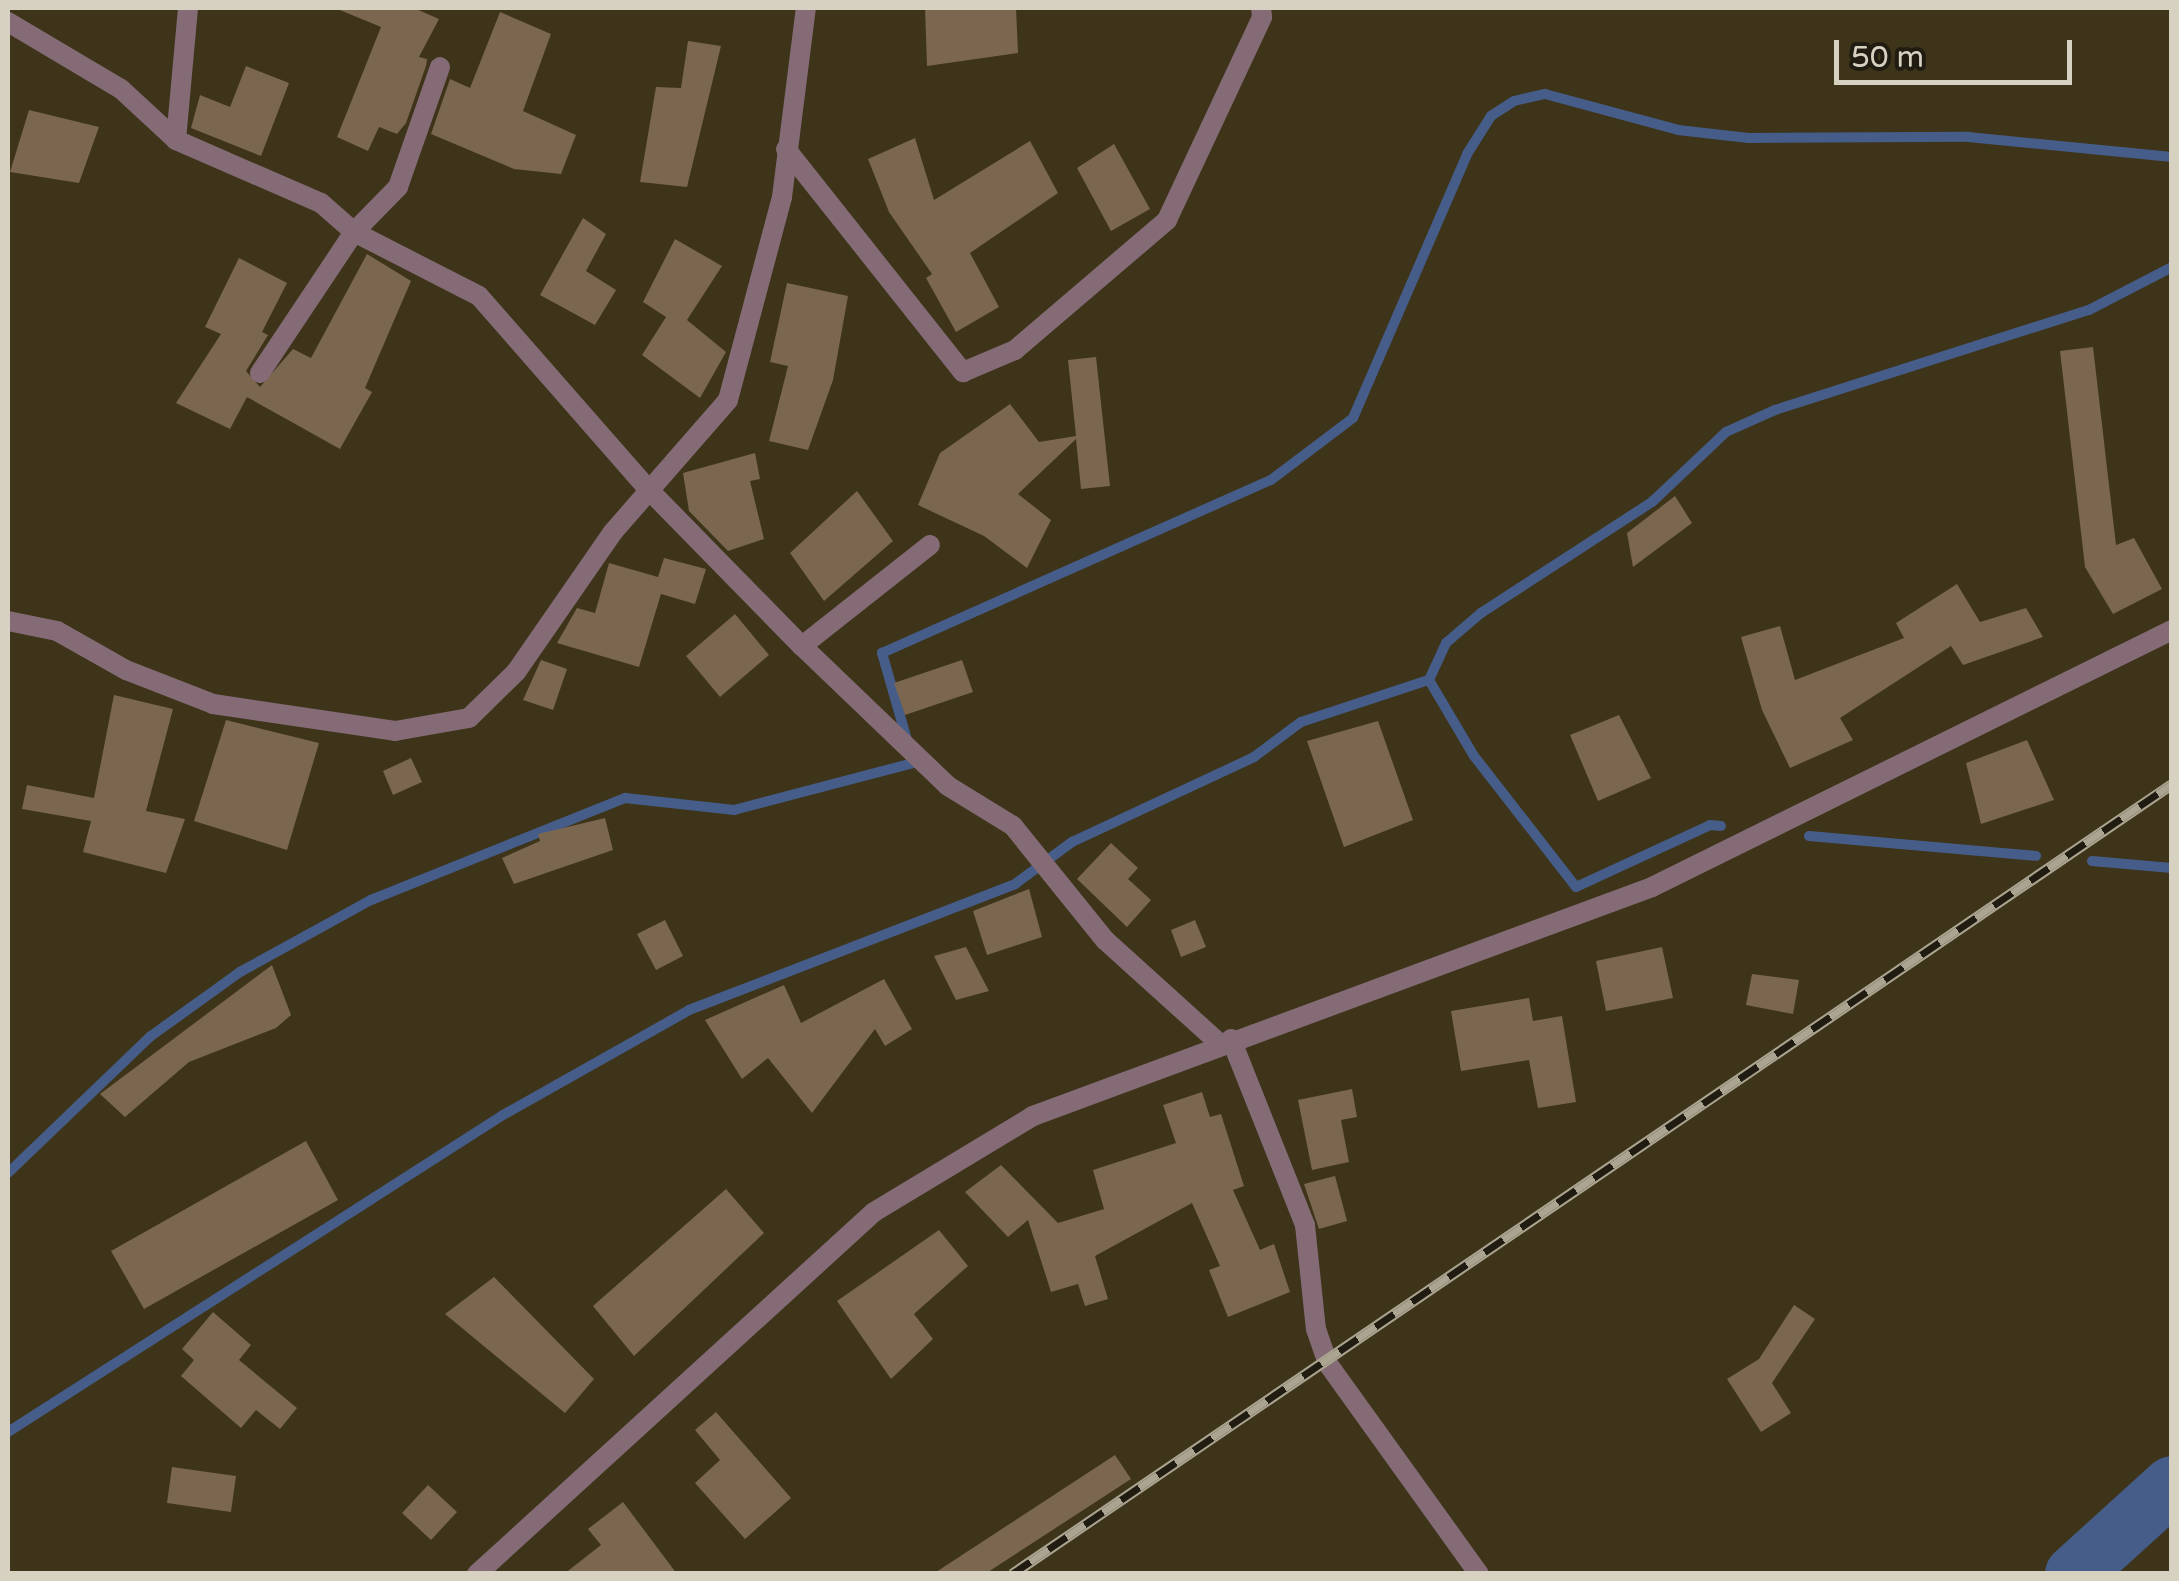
<!DOCTYPE html>
<style>
body{margin:0}
#map{position:relative;width:2179px;height:1581px;overflow:hidden;background:#3d341a;font-family:"Varela Round",sans-serif}
div>[style]{position:absolute}
.stream>*{height:10px;margin:-5px;padding:0 5px;transform-origin:5px;border-radius:5px;background:#465d8a}
.river>*{height:58px;margin:-29px;padding:0 29px;transform-origin:29px;border-radius:29px;background:#465d8a}
.building>*{inset:0;background:#7b6650}
.minor>*{height:20px;margin:-10px;padding:0 10px;transform-origin:10px;border-radius:10px;background:#846b75}
.tertiary>*{height:20px;margin:-10px;padding:0 10px;transform-origin:10px;border-radius:10px;background:#846b75}
.rail>*{height:11px;margin-top:-5.5px;transform-origin:0;background:repeating-linear-gradient(90deg,#201c11 0 22px,#aaa491 0 44px);box-sizing:border-box;border-block:2px solid #aaa491}
span{translate:-50% -50%;white-space:nowrap;text-align:center;line-height:1.15;-webkit-text-stroke:10px #201c11;paint-order:stroke}
.frame{position:absolute;inset:0;border:10px solid #d7d1c2;pointer-events:none}
.scale{position:absolute;left:1834px;top:40px;width:238px;height:45px;box-sizing:border-box;border:5px solid #d7d1c2;border-top:0;padding-left:12px;font-size:30px;line-height:35px;white-space:nowrap;color:#d7d1c2;-webkit-text-stroke:8px #201c11;paint-order:stroke}
</style>
<div id="map">
<div class="stream">
<i style="left:1429px;top:680px;width:88px;rotate:59.4deg"></i>
<i style="left:1474px;top:756px;width:166px;rotate:52.1deg"></i>
<i style="left:1576px;top:887px;width:148px;rotate:-24.8deg"></i>
<i style="left:1710px;top:825px;width:11px;rotate:5deg"></i>
<i style="left:907px;top:740px;width:91px;rotate:-106deg"></i>
<i style="left:882px;top:653px;width:426px;rotate:-24deg"></i>
<i style="left:1271px;top:480px;width:103px;rotate:-37.1deg"></i>
<i style="left:1353px;top:418px;width:288px;rotate:-66.6deg"></i>
<i style="left:1467px;top:154px;width:45px;rotate:-57.7deg"></i>
<i style="left:1491px;top:116px;width:27px;rotate:-33deg"></i>
<i style="left:1514px;top:101px;width:32px;rotate:-13deg"></i>
<i style="left:1545px;top:94px;width:138px;rotate:15.1deg"></i>
<i style="left:1678px;top:130px;width:71px;rotate:6.4deg"></i>
<i style="left:1749px;top:138px;width:219px;rotate:-0.3deg"></i>
<i style="left:1968px;top:137px;width:205px;rotate:5.6deg"></i>
<i style="left:1809px;top:836px;width:228px;rotate:5deg"></i>
<i style="left:2092px;top:861px;width:80px;rotate:5deg"></i>
<i style="left:8px;top:1173px;width:198px;rotate:-43.8deg"></i>
<i style="left:151px;top:1036px;width:110px;rotate:-35.7deg"></i>
<i style="left:240px;top:972px;width:149px;rotate:-28.8deg"></i>
<i style="left:371px;top:900px;width:274px;rotate:-21.9deg"></i>
<i style="left:625px;top:798px;width:110px;rotate:6.3deg"></i>
<i style="left:734px;top:810px;width:185px;rotate:-14.7deg"></i>
<i style="left:913px;top:763px;width:6px;rotate:-108deg"></i>
<i style="left:8px;top:1432px;width:588px;rotate:-32.64deg"></i>
<i style="left:503px;top:1115px;width:214px;rotate:-29.4deg"></i>
<i style="left:689px;top:1010px;width:350px;rotate:-21.1deg"></i>
<i style="left:1015px;top:884px;width:71px;rotate:-36.4deg"></i>
<i style="left:1072px;top:842px;width:201px;rotate:-25deg"></i>
<i style="left:1254px;top:757px;width:59px;rotate:-36.7deg"></i>
<i style="left:1301px;top:722px;width:135px;rotate:-18.2deg"></i>
<i style="left:1429px;top:680px;width:41px;rotate:-65.3deg"></i>
<i style="left:1446px;top:643px;width:46px;rotate:-40.6deg"></i>
<i style="left:1481px;top:613px;width:204px;rotate:-33deg"></i>
<i style="left:1652px;top:502px;width:102px;rotate:-43.4deg"></i>
<i style="left:1726px;top:432px;width:54px;rotate:-24.2deg"></i>
<i style="left:1775px;top:410px;width:330px;rotate:-17.7deg"></i>
<i style="left:2089px;top:310px;width:93px;rotate:-27.4deg"></i>
</div>
<div class="river">
<i style="left:2074px;top:1574px;width:132px;rotate:-42.2deg"></i>
</div>
<div class="building">
<i style="clip-path:polygon(335px 8px,414px 8px,439px 19px,419px 57px,427px 59px,426px 66px,406px 123px,397px 134px,379px 127px,368px 151px,337px 137px,381px 27px)"></i>
<i style="clip-path:polygon(925px 8px,1016px 8px,1018px 53px,927px 66px)"></i>
<i style="clip-path:polygon(500px 12px,551px 34px,523px 111px,576px 135px,561px 174px,514px 169px,431px 134px,450px 79px,470px 88px)"></i>
<i style="clip-path:polygon(688px 41px,721px 46px,687px 187px,640px 182px,656px 87px,681px 88px)"></i>
<i style="clip-path:polygon(246px 66px,289px 83px,261px 156px,191px 128px,200px 95px,230px 107px)"></i>
<i style="clip-path:polygon(29px 110px,99px 127px,79px 183px,10px 172px)"></i>
<i style="clip-path:polygon(915px 138px,934px 200px,1030px 141px,1058px 193px,970px 253px,999px 307px,956px 332px,926px 278px,932px 274px,889px 212px,868px 159px)"></i>
<i style="clip-path:polygon(1114px 144px,1150px 209px,1111px 231px,1077px 168px)"></i>
<i style="clip-path:polygon(583px 218px,606px 234px,586px 271px,616px 290px,595px 325px,540px 295px)"></i>
<i style="clip-path:polygon(675px 239px,722px 266px,687px 320px,726px 352px,700px 398px,642px 355px,666px 317px,643px 302px)"></i>
<i style="clip-path:polygon(367px 254px,411px 281px,365px 388px,372px 392px,340px 449px,247px 397px,230px 429px,176px 403px,221px 334px,205px 327px,239px 258px,287px 283px,262px 332px,268px 335px,246px 371px,260px 387px,293px 349px,311px 358px)"></i>
<i style="clip-path:polygon(787px 283px,848px 296px,833px 380px,808px 450px,769px 441px,788px 366px,770px 362px)"></i>
<i style="clip-path:polygon(2093px 347px,2116px 545px,2134px 538px,2162px 589px,2113px 614px,2085px 567px,2060px 351px)"></i>
<i style="clip-path:polygon(1096px 357px,1110px 486px,1081px 489px,1076px 439px,1018px 494px,1051px 520px,1027px 568px,984px 536px,918px 505px,940px 453px,1010px 404px,1039px 442px,1076px 436px,1068px 360px)"></i>
<i style="clip-path:polygon(755px 453px,760px 479px,750px 481px,764px 539px,728px 551px,689px 511px,683px 473px)"></i>
<i style="clip-path:polygon(857px 491px,893px 541px,824px 601px,790px 553px)"></i>
<i style="clip-path:polygon(1675px 496px,1692px 523px,1633px 567px,1627px 533px)"></i>
<i style="clip-path:polygon(664px 558px,706px 569px,695px 604px,661px 594px,639px 667px,557px 643px,577px 608px,595px 613px,609px 563px,658px 577px)"></i>
<i style="clip-path:polygon(1957px 584px,1980px 622px,2026px 608px,2043px 637px,1963px 665px,1951px 646px,1840px 718px,1853px 740px,1790px 768px,1762px 710px,1741px 637px,1780px 626px,1795px 680px,1904px 638px,1896px 623px)"></i>
<i style="clip-path:polygon(735px 614px,769px 655px,720px 697px,686px 656px)"></i>
<i style="clip-path:polygon(541px 660px,567px 669px,553px 710px,523px 700px)"></i>
<i style="clip-path:polygon(962px 660px,973px 692px,905px 715px,894px 683px)"></i>
<i style="clip-path:polygon(114px 695px,173px 709px,146px 811px,185px 819px,166px 873px,83px 852px,91px 821px,22px 809px,27px 785px,94px 798px)"></i>
<i style="clip-path:polygon(1619px 715px,1651px 778px,1598px 801px,1570px 735px)"></i>
<i style="clip-path:polygon(226px 720px,319px 743px,287px 850px,194px 821px)"></i>
<i style="clip-path:polygon(1378px 721px,1413px 820px,1344px 847px,1307px 741px)"></i>
<i style="clip-path:polygon(2027px 740px,2054px 800px,1981px 824px,1966px 763px)"></i>
<i style="clip-path:polygon(411px 758px,422px 782px,393px 795px,383px 771px)"></i>
<i style="clip-path:polygon(605px 818px,613px 850px,514px 884px,502px 858px,540px 841px,538px 834px)"></i>
<i style="clip-path:polygon(1111px 843px,1138px 868px,1128px 879px,1151px 900px,1127px 927px,1077px 879px)"></i>
<i style="clip-path:polygon(1029px 889px,1042px 937px,987px 955px,973px 911px)"></i>
<i style="clip-path:polygon(665px 920px,683px 956px,656px 970px,637px 934px)"></i>
<i style="clip-path:polygon(1195px 920px,1206px 947px,1181px 957px,1171px 930px)"></i>
<i style="clip-path:polygon(966px 947px,989px 991px,956px 1000px,934px 956px)"></i>
<i style="clip-path:polygon(1662px 947px,1673px 998px,1606px 1011px,1596px 961px)"></i>
<i style="clip-path:polygon(272px 965px,291px 1015px,276px 1028px,189px 1062px,125px 1117px,100px 1094px)"></i>
<i style="clip-path:polygon(1752px 974px,1799px 980px,1793px 1014px,1746px 1005px)"></i>
<i style="clip-path:polygon(884px 979px,912px 1029px,885px 1046px,875px 1029px,812px 1113px,768px 1058px,742px 1079px,705px 1020px,784px 985px,801px 1023px)"></i>
<i style="clip-path:polygon(1529px 998px,1533px 1021px,1562px 1016px,1576px 1102px,1538px 1108px,1529px 1060px,1461px 1071px,1451px 1011px)"></i>
<i style="clip-path:polygon(1352px 1089px,1357px 1117px,1341px 1120px,1349px 1162px,1312px 1170px,1298px 1100px)"></i>
<i style="clip-path:polygon(1202px 1092px,1210px 1117px,1221px 1114px,1244px 1186px,1233px 1190px,1260px 1250px,1274px 1244px,1290px 1292px,1228px 1317px,1209px 1270px,1220px 1266px,1192px 1203px,1095px 1256px,1108px 1299px,1085px 1306px,1078px 1284px,1051px 1292px,1028px 1220px,1008px 1237px,965px 1192px,1001px 1165px,1058px 1223px,1104px 1209px,1093px 1170px,1176px 1143px,1163px 1105px)"></i>
<i style="clip-path:polygon(306px 1141px,338px 1200px,144px 1309px,111px 1251px)"></i>
<i style="clip-path:polygon(1335px 1176px,1347px 1221px,1319px 1229px,1304px 1184px)"></i>
<i style="clip-path:polygon(726px 1189px,764px 1233px,634px 1356px,593px 1306px)"></i>
<i style="clip-path:polygon(939px 1230px,968px 1266px,914px 1314px,933px 1339px,891px 1379px,837px 1301px)"></i>
<i style="clip-path:polygon(494px 1277px,594px 1379px,565px 1413px,445px 1314px)"></i>
<i style="clip-path:polygon(1794px 1305px,1815px 1319px,1772px 1383px,1791px 1413px,1761px 1432px,1727px 1379px,1759px 1359px)"></i>
<i style="clip-path:polygon(213px 1312px,251px 1345px,239px 1360px,297px 1408px,280px 1429px,256px 1410px,241px 1428px,181px 1376px,194px 1360px,182px 1349px)"></i>
<i style="clip-path:polygon(716px 1412px,791px 1498px,745px 1539px,695px 1483px,720px 1460px,695px 1430px)"></i>
<i style="clip-path:polygon(1115px 1455px,1131px 1479px,985px 1574px,933px 1574px)"></i>
<i style="clip-path:polygon(172px 1467px,236px 1476px,231px 1512px,167px 1503px)"></i>
<i style="clip-path:polygon(428px 1485px,457px 1512px,431px 1540px,402px 1513px)"></i>
<i style="clip-path:polygon(623px 1502px,677px 1574px,564px 1574px,601px 1545px,588px 1529px)"></i>
</div>
<div class="minor">
<i style="left:8px;top:22px;width:131px;rotate:30.7deg"></i>
<i style="left:121px;top:89px;width:75px;rotate:42.8deg"></i>
<i style="left:176px;top:140px;width:158px;rotate:23.5deg"></i>
<i style="left:321px;top:203px;width:44px;rotate:41.3deg"></i>
<i style="left:354px;top:232px;width:140px;rotate:27.1deg"></i>
<i style="left:479px;top:296px;width:257px;rotate:48.8deg"></i>
<i style="left:648px;top:489px;width:220px;rotate:45.6deg"></i>
<i style="left:802px;top:646px;width:202px;rotate:43.8deg"></i>
<i style="left:948px;top:786px;width:76px;rotate:31.6deg"></i>
<i style="left:1013px;top:826px;width:146px;rotate:51.1deg"></i>
<i style="left:1105px;top:940px;width:155px;rotate:42.1deg"></i>
<i style="left:176px;top:140px;width:133px;rotate:-84.8deg"></i>
<i style="left:786px;top:149px;width:285px;rotate:51.6deg"></i>
<i style="left:963px;top:372px;width:56px;rotate:-22.9deg"></i>
<i style="left:1015px;top:350px;width:200px;rotate:-40.5deg"></i>
<i style="left:1167px;top:220px;width:224px;rotate:-64.9deg"></i>
<i style="left:1262px;top:17px;width:9px;rotate:-96deg"></i>
<i style="left:260px;top:373px;width:169px;rotate:-56.3deg"></i>
<i style="left:354px;top:232px;width:63px;rotate:-45.6deg"></i>
<i style="left:398px;top:187px;width:127px;rotate:-70.7deg"></i>
<i style="left:8px;top:621px;width:50px;rotate:11.5deg"></i>
<i style="left:57px;top:631px;width:79px;rotate:29.5deg"></i>
<i style="left:126px;top:670px;width:93px;rotate:21.3deg"></i>
<i style="left:213px;top:704px;width:184px;rotate:8.4deg"></i>
<i style="left:395px;top:731px;width:75px;rotate:-10deg"></i>
<i style="left:469px;top:718px;width:66px;rotate:-44.4deg"></i>
<i style="left:516px;top:672px;width:170px;rotate:-55.3deg"></i>
<i style="left:613px;top:532px;width:175px;rotate:-48.9deg"></i>
<i style="left:728px;top:400px;width:210px;rotate:-75.1deg"></i>
<i style="left:782px;top:197px;width:191px;rotate:-82.8deg"></i>
<i style="left:802px;top:646px;width:163px;rotate:-38.3deg"></i>
<i style="left:1231px;top:1039px;width:200px;rotate:68.3deg"></i>
<i style="left:1305px;top:1225px;width:105px;rotate:84deg"></i>
<i style="left:1316px;top:1329px;width:37px;rotate:71deg"></i>
<i style="left:1328px;top:1364px;width:259px;rotate:54.3deg"></i>
</div>
<div class="tertiary">
<i style="left:477px;top:1574px;width:537px;rotate:-42.36deg"></i>
<i style="left:874px;top:1212px;width:186px;rotate:-31.1deg"></i>
<i style="left:1033px;top:1116px;width:660px;rotate:-20.3deg"></i>
<i style="left:1652px;top:887px;width:580px;rotate:-26.3deg"></i>
</div>
<div class="rail">
<i style="left:1012px;top:1574px;width:1403px;rotate:-34.26deg"></i>
</div>
<div class="frame"></div>
<div class="scale">50 m</div>
</div>
